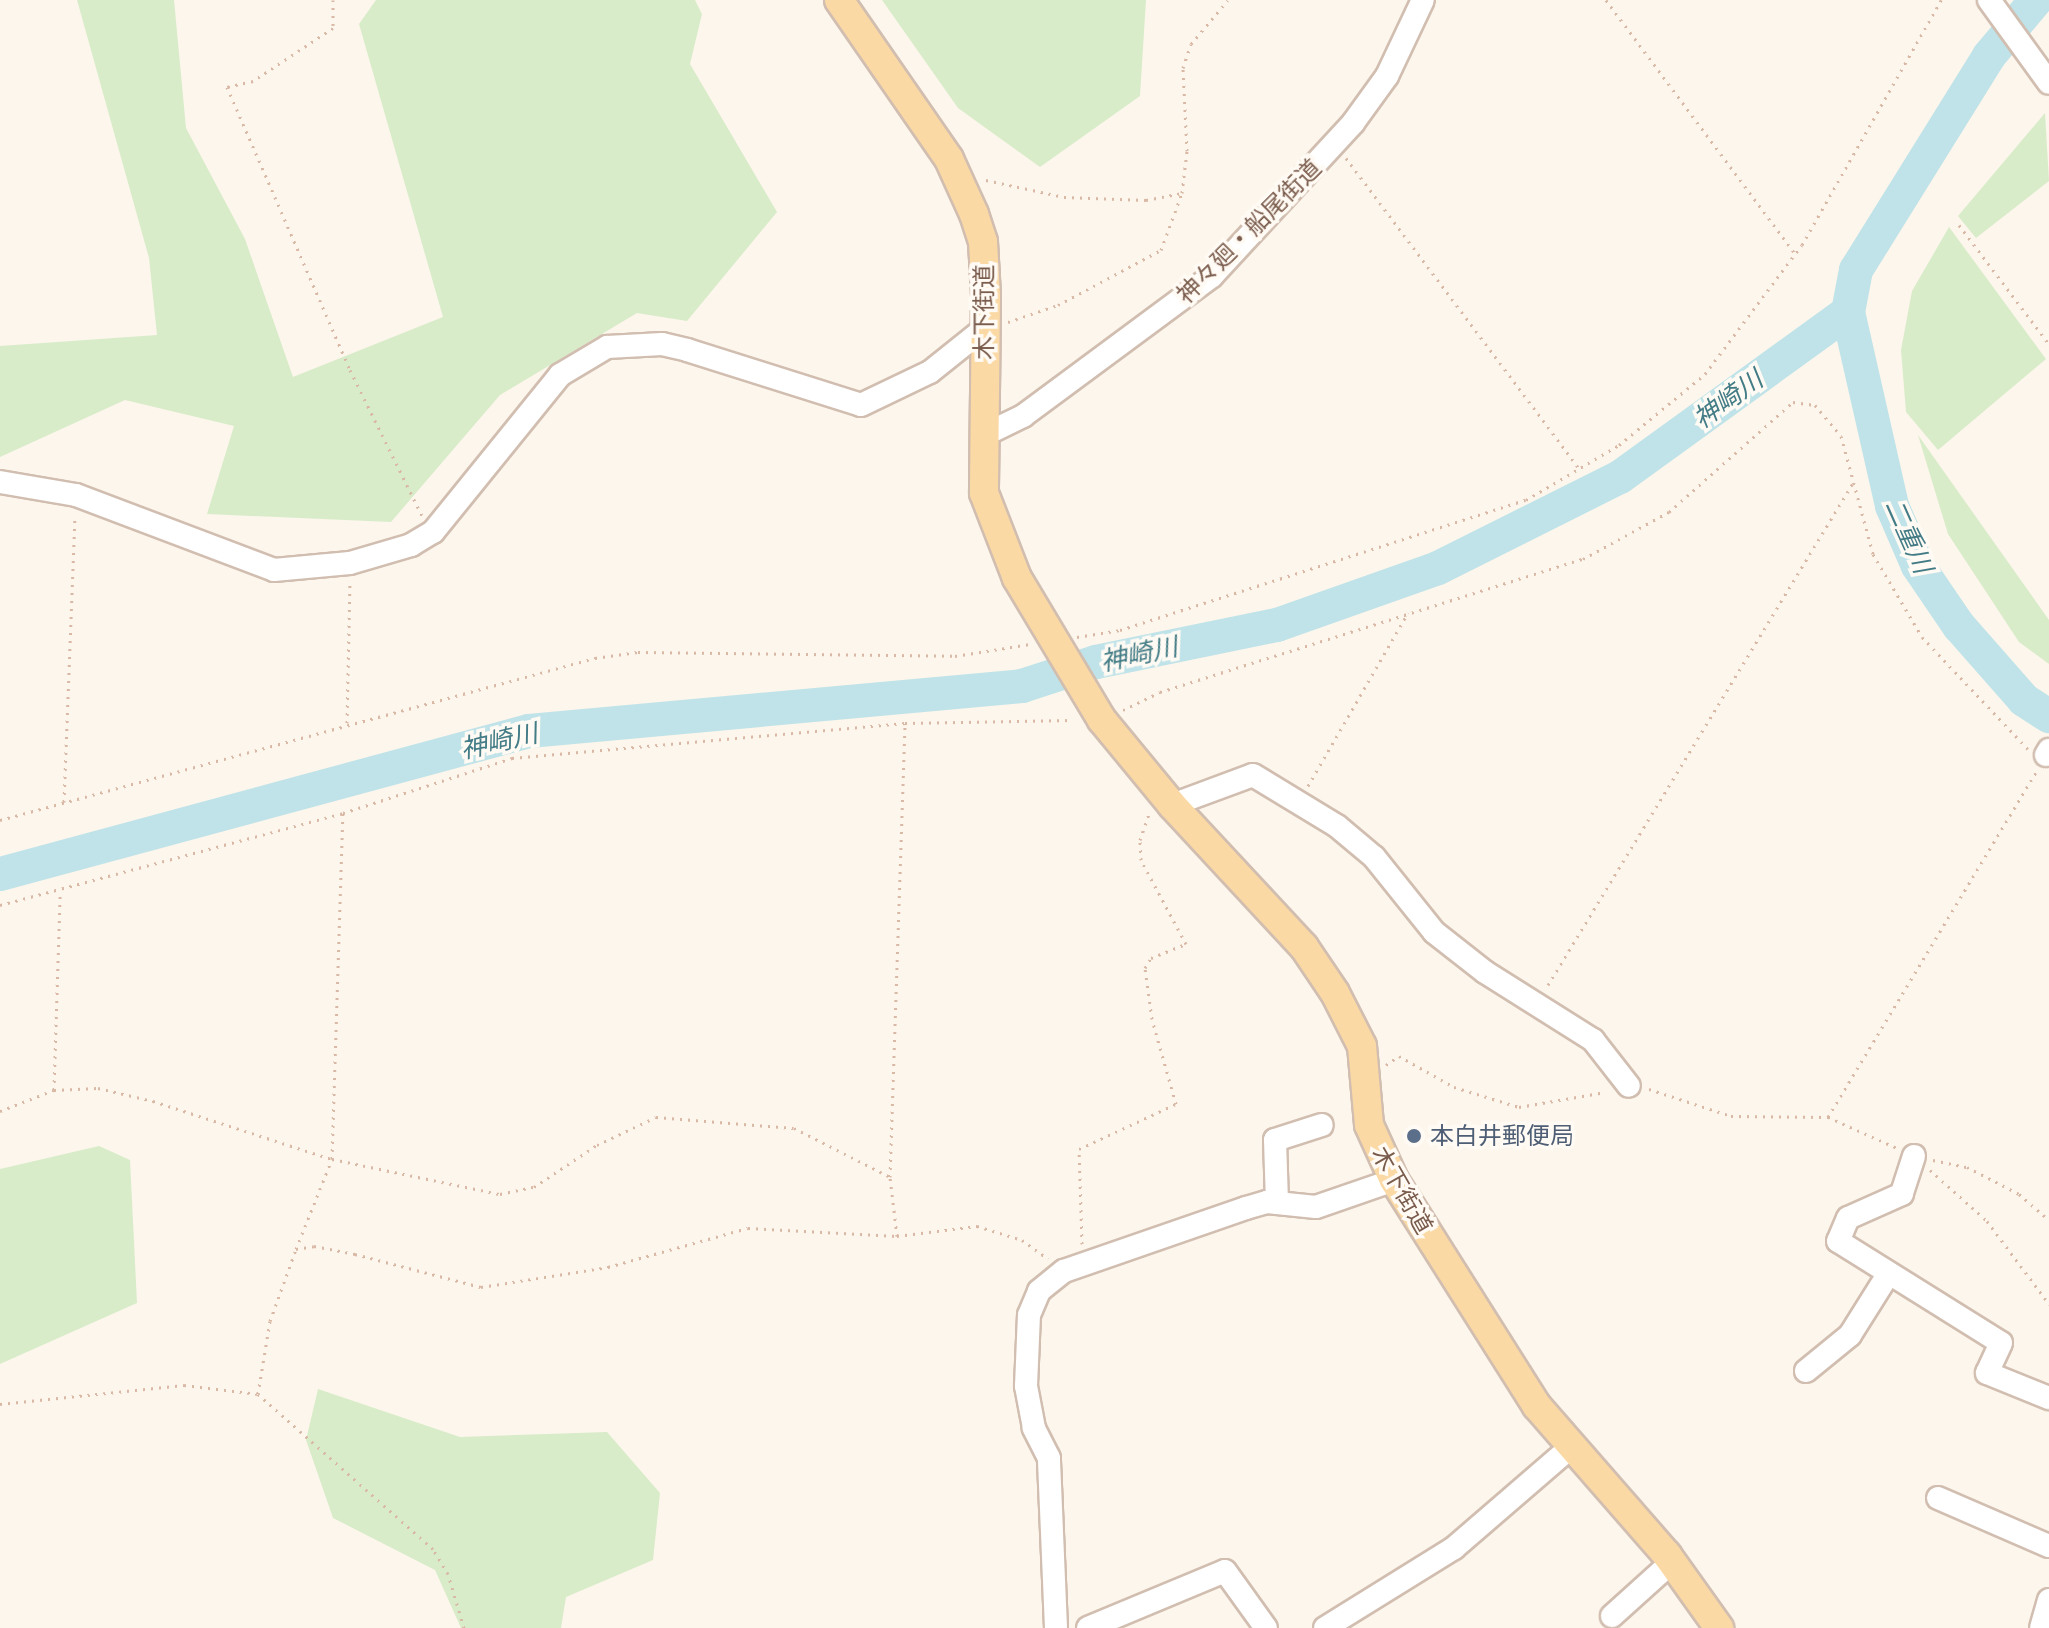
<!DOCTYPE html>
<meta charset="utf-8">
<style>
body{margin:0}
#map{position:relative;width:2049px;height:1628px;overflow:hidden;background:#fdf6ec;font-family:"PT Sans","Noto Sans JP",sans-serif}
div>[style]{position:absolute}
.green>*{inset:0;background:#d8ecc9}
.river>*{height:34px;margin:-17px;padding:0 17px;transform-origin:17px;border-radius:17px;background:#bfe3e8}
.path>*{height:3px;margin-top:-1.5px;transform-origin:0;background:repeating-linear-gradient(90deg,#d9b8a5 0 2px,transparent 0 8px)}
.roads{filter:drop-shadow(2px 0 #d1beb0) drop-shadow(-2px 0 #d1beb0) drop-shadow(0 2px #d1beb0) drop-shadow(0 -2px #d1beb0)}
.minor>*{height:22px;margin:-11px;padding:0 11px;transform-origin:11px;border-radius:11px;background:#fff}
.major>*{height:28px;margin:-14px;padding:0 14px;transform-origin:14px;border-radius:14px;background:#fbd9a5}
.dots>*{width:22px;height:22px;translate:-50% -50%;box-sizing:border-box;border:4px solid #fffaf3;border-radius:50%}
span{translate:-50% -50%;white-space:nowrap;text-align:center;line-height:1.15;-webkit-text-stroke:7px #fffaf3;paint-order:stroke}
.street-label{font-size:24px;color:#7a5c4d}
.service-label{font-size:24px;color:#4e5e75}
.left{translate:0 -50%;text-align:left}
.water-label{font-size:26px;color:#437c86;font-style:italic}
</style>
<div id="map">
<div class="green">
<i style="clip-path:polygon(77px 0,174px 0,186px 128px,245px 239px,293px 377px,443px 317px,359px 24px,376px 0,695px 0,702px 14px,690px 64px,777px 212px,687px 321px,637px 313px,500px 395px,391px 522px,207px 514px,234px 426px,125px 400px,0 457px,0 346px,157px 335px,149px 258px)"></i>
<i style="clip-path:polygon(882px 0,1146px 0,1140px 96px,1040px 167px,958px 108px)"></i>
<i style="clip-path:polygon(2045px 113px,2049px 181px,1976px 238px,1958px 216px)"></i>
<i style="clip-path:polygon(1949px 227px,2046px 359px,1938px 450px,1906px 412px,1901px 350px,1912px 291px)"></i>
<i style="clip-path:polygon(1918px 435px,2049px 620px,2049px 664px,2019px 642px,1948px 534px)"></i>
<i style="clip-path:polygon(99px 1146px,130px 1160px,137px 1303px,0 1364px,0 1169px)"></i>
<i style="clip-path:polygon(318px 1389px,460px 1437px,607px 1432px,660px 1493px,653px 1560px,566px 1597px,561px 1628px,461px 1628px,435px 1570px,333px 1518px,306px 1440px)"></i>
</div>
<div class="river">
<i style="left:1848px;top:312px;width:199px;rotate:77.2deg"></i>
<i style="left:1892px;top:506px;width:65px;rotate:66.6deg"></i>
<i style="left:1918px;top:566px;width:73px;rotate:55.7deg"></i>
<i style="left:1959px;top:626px;width:98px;rotate:48.7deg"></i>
<i style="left:2024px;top:700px;width:30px;rotate:33deg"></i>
<i style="left:0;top:874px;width:548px;rotate:-15.13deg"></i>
<i style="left:529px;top:731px;width:495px;rotate:-5.2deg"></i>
<i style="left:1022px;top:686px;width:78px;rotate:-18deg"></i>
<i style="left:1096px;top:662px;width:185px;rotate:-11.6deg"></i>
<i style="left:1277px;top:625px;width:171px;rotate:-19.5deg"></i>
<i style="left:1438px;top:568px;width:203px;rotate:-26.6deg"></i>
<i style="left:1620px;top:477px;width:281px;rotate:-35.9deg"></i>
<i style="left:1848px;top:312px;width:43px;rotate:-79.2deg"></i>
<i style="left:1856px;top:270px;width:252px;rotate:-58.1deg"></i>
<i style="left:1989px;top:56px;width:73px;rotate:-50deg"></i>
</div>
<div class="path">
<i style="left:333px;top:0;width:28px;rotate:90deg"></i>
<i style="left:333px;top:28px;width:96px;rotate:146.5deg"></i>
<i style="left:253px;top:81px;width:27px;rotate:167deg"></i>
<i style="left:227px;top:87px;width:309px;rotate:66.5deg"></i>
<i style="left:350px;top:370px;width:163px;rotate:63.7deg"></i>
<i style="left:1606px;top:0;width:317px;rotate:53.3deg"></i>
<i style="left:1346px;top:158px;width:388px;rotate:53.1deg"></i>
<i style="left:986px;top:180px;width:80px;rotate:12.3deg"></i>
<i style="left:1064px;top:197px;width:82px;rotate:2.1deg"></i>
<i style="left:1146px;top:200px;width:37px;rotate:-11deg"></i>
<i style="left:1959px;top:225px;width:149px;rotate:52.9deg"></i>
<i style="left:1008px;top:322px;width:53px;rotate:-18.8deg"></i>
<i style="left:1058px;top:305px;width:117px;rotate:-28.1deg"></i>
<i style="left:1161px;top:250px;width:61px;rotate:-69.8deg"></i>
<i style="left:1182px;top:193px;width:42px;rotate:-83.2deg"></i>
<i style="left:1187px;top:151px;width:83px;rotate:-92.8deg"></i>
<i style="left:1183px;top:68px;width:25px;rotate:-72deg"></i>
<i style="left:1191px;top:44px;width:57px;rotate:-49.9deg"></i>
<i style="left:1077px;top:637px;width:44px;rotate:-9.2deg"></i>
<i style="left:1120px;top:630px;width:426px;rotate:-17.8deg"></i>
<i style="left:1526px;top:500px;width:108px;rotate:-30.6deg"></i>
<i style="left:1619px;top:445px;width:112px;rotate:-39.5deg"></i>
<i style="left:1705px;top:374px;width:161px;rotate:-53.1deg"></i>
<i style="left:1802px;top:245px;width:282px;rotate:-60.4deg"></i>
<i style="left:1123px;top:710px;width:41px;rotate:-25.9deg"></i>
<i style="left:1160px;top:692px;width:443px;rotate:-17.5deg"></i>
<i style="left:1583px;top:559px;width:98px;rotate:-28.7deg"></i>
<i style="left:1669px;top:512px;width:166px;rotate:-41.6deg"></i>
<i style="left:1793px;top:402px;width:22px;rotate:8deg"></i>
<i style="left:1815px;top:405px;width:40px;rotate:50deg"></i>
<i style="left:1841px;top:436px;width:122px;rotate:74.8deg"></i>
<i style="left:1873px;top:554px;width:96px;rotate:59.4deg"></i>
<i style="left:1922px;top:637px;width:154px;rotate:46.6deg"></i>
<i style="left:347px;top:723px;width:140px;rotate:-88.8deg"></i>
<i style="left:1308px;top:786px;width:200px;rotate:-60deg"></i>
<i style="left:64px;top:802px;width:284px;rotate:-87.8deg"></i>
<i style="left:0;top:820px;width:617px;rotate:-15.23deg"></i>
<i style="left:595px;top:658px;width:43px;rotate:-7.9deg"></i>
<i style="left:638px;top:652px;width:317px;rotate:0.7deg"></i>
<i style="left:955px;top:656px;width:76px;rotate:-9.1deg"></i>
<i style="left:0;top:905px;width:355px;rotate:-15deg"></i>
<i style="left:343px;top:813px;width:178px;rotate:-18deg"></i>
<i style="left:512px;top:758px;width:395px;rotate:-5.1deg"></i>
<i style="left:905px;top:723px;width:168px;rotate:-1deg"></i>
<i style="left:1548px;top:985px;width:587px;rotate:-58.72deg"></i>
<i style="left:1386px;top:1065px;width:16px;rotate:-35deg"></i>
<i style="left:1399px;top:1056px;width:63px;rotate:29.4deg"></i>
<i style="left:1454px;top:1087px;width:68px;rotate:17.1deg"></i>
<i style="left:1519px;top:1107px;width:88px;rotate:-9.8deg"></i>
<i style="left:1649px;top:1089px;width:86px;rotate:18.2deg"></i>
<i style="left:1731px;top:1116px;width:97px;rotate:0.6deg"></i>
<i style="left:1828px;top:1117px;width:76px;rotate:24.2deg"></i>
<i style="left:54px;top:1090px;width:196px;rotate:-88.2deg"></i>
<i style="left:0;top:1111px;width:58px;rotate:-21.3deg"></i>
<i style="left:54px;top:1090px;width:44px;rotate:-2.6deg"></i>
<i style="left:98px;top:1088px;width:57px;rotate:13.3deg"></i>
<i style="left:153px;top:1101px;width:188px;rotate:18deg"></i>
<i style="left:332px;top:1159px;width:172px;rotate:11.8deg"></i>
<i style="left:500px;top:1194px;width:35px;rotate:-12deg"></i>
<i style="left:534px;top:1187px;width:76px;rotate:-33.7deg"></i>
<i style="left:597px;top:1145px;width:65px;rotate:-25.4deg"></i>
<i style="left:656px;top:1117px;width:138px;rotate:4.6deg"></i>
<i style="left:794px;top:1128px;width:108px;rotate:27deg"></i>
<i style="left:1828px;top:1117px;width:403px;rotate:-58.9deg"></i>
<i style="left:1933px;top:1160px;width:35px;rotate:12deg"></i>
<i style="left:1967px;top:1167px;width:59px;rotate:27.4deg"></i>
<i style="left:2019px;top:1194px;width:40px;rotate:41deg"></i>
<i style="left:1930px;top:1170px;width:76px;rotate:41.8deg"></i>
<i style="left:1987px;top:1221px;width:104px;rotate:53.2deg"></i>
<i style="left:897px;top:1236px;width:59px;rotate:-96.8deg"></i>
<i style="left:890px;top:1177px;width:454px;rotate:-88.1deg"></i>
<i style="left:1082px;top:1244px;width:95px;rotate:-91.8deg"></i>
<i style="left:1079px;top:1149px;width:107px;rotate:-24.9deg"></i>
<i style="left:1176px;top:1104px;width:88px;rotate:-105.8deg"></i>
<i style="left:1152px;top:1019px;width:51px;rotate:-97.8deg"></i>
<i style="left:1145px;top:968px;width:12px;rotate:-59deg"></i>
<i style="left:1151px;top:958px;width:38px;rotate:-22deg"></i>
<i style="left:1186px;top:944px;width:95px;rotate:-118.2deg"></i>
<i style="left:1141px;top:860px;width:20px;rotate:-93deg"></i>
<i style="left:1140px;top:840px;width:28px;rotate:-71deg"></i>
<i style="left:296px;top:1249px;width:97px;rotate:-68.2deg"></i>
<i style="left:332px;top:1159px;width:346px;rotate:-88.2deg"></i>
<i style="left:0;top:1404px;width:185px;rotate:-5.9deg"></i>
<i style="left:184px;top:1385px;width:75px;rotate:6.9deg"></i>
<i style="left:464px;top:1628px;width:56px;rotate:-106.5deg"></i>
<i style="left:448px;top:1574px;width:29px;rotate:-121deg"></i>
<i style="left:433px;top:1549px;width:234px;rotate:-138.5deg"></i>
<i style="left:258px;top:1394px;width:74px;rotate:-80.7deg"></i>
<i style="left:270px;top:1321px;width:77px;rotate:-70.1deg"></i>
<i style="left:296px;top:1249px;width:18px;rotate:-9deg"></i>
<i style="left:314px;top:1246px;width:42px;rotate:11deg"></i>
<i style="left:355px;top:1254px;width:130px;rotate:14.7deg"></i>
<i style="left:481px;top:1287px;width:129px;rotate:-8.9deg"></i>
<i style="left:608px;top:1267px;width:145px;rotate:-15.6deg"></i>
<i style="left:748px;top:1228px;width:149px;rotate:3.1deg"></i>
<i style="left:897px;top:1236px;width:81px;rotate:-7.1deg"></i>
<i style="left:977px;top:1226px;width:47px;rotate:17.3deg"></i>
<i style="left:1022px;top:1240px;width:32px;rotate:36deg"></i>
</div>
<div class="roads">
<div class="minor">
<i style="left:1989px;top:0;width:102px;rotate:54.1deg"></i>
<i style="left:982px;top:436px;width:46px;rotate:-26deg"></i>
<i style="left:1023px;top:416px;width:235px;rotate:-36.5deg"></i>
<i style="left:1212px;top:276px;width:208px;rotate:-47.3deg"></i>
<i style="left:1353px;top:123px;width:58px;rotate:-54.1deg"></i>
<i style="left:1387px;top:76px;width:84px;rotate:-64.7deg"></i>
<i style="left:0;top:482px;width:77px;rotate:9.7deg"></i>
<i style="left:76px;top:495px;width:212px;rotate:20.7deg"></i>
<i style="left:274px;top:570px;width:76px;rotate:-5.3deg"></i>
<i style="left:350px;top:563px;width:64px;rotate:-16.4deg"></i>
<i style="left:411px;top:545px;width:26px;rotate:-31deg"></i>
<i style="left:433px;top:532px;width:202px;rotate:-51deg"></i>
<i style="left:560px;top:375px;width:55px;rotate:-30.8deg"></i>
<i style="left:607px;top:347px;width:55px;rotate:-3.1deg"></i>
<i style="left:662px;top:344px;width:26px;rotate:13deg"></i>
<i style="left:687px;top:350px;width:182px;rotate:17.5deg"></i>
<i style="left:861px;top:405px;width:76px;rotate:-25.6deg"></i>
<i style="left:930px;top:372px;width:70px;rotate:-38.7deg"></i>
<i style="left:2046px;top:755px;width:6px;rotate:-59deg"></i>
<i style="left:1172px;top:805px;width:86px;rotate:-20.3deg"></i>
<i style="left:1253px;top:775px;width:98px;rotate:31.3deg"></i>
<i style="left:1337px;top:826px;width:48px;rotate:40deg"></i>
<i style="left:1374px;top:857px;width:96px;rotate:51.3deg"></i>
<i style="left:1434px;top:932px;width:65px;rotate:38.1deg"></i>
<i style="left:1485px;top:972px;width:128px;rotate:32.2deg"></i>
<i style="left:1593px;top:1040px;width:58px;rotate:52deg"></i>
<i style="left:1914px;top:1156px;width:40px;rotate:108deg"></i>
<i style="left:1902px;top:1194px;width:59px;rotate:156deg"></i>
<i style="left:1848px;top:1218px;width:25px;rotate:113deg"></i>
<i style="left:1838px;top:1241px;width:192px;rotate:32deg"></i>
<i style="left:2001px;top:1343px;width:33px;rotate:115deg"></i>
<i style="left:1987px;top:1373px;width:67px;rotate:22deg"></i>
<i style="left:1277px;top:1203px;width:63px;rotate:-91.8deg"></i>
<i style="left:1275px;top:1140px;width:49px;rotate:-17.7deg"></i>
<i style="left:1806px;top:1371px;width:57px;rotate:-39.3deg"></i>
<i style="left:1850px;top:1335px;width:73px;rotate:-57.8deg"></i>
<i style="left:1938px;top:1498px;width:121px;rotate:23.4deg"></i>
<i style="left:1612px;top:1616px;width:81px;rotate:-42deg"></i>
<i style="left:1056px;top:1628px;width:170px;rotate:-92.4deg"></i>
<i style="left:1049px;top:1458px;width:34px;rotate:-117deg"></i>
<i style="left:1034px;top:1428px;width:43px;rotate:-100.8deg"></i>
<i style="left:1026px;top:1386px;width:71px;rotate:-87.6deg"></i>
<i style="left:1029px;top:1315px;width:26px;rotate:-67deg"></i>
<i style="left:1039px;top:1291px;width:32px;rotate:-39deg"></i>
<i style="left:1064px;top:1271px;width:193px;rotate:-19.1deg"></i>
<i style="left:1246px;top:1208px;width:22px;rotate:-16deg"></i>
<i style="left:1267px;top:1202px;width:49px;rotate:5.8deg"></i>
<i style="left:1316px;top:1207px;width:83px;rotate:-19.1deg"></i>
<i style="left:1088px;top:1628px;width:148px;rotate:-22.6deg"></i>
<i style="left:1225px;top:1571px;width:70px;rotate:54.3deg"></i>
<i style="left:1325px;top:1628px;width:152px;rotate:-31.8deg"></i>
<i style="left:1454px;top:1548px;width:156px;rotate:-40.8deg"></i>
<i style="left:2041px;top:1628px;width:29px;rotate:-74deg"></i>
</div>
<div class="major">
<i style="left:839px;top:0;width:193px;rotate:55.3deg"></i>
<i style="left:949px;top:159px;width:60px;rotate:65.6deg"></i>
<i style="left:974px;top:214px;width:29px;rotate:72deg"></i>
<i style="left:983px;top:242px;width:54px;rotate:86.8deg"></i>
<i style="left:986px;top:296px;width:197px;rotate:90.6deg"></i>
<i style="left:984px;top:493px;width:91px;rotate:68.8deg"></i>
<i style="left:1017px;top:578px;width:165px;rotate:59.1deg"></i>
<i style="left:1102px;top:720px;width:110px;rotate:50.5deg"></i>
<i style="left:1172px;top:805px;width:194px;rotate:47.1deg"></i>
<i style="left:1304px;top:947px;width:55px;rotate:56deg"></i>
<i style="left:1335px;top:993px;width:59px;rotate:63deg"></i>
<i style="left:1362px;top:1046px;width:79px;rotate:84.9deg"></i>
<i style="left:1369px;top:1125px;width:60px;rotate:65.6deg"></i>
<i style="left:1394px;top:1180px;width:267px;rotate:57.7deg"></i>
<i style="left:1537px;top:1406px;width:198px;rotate:48.9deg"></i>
<i style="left:1667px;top:1555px;width:90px;rotate:54.5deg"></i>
</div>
</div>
<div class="dots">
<i style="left:1414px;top:1136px;background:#5c6f8a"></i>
</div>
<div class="street-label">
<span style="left:1249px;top:231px;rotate:-45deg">神々廻・船尾街道</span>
<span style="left:984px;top:312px;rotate:-90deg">木下街道</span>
<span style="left:1402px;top:1190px;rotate:60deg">木下街道</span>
</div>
<div class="service-label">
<span class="left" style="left:1430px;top:1136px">本白井郵便局</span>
</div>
<div class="water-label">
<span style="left:1728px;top:399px;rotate:-36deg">神崎川</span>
<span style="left:1909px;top:536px;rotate:66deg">二重川</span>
<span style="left:1139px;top:654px;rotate:-12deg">神崎川</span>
<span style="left:499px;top:741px;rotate:-13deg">神崎川</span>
</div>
</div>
